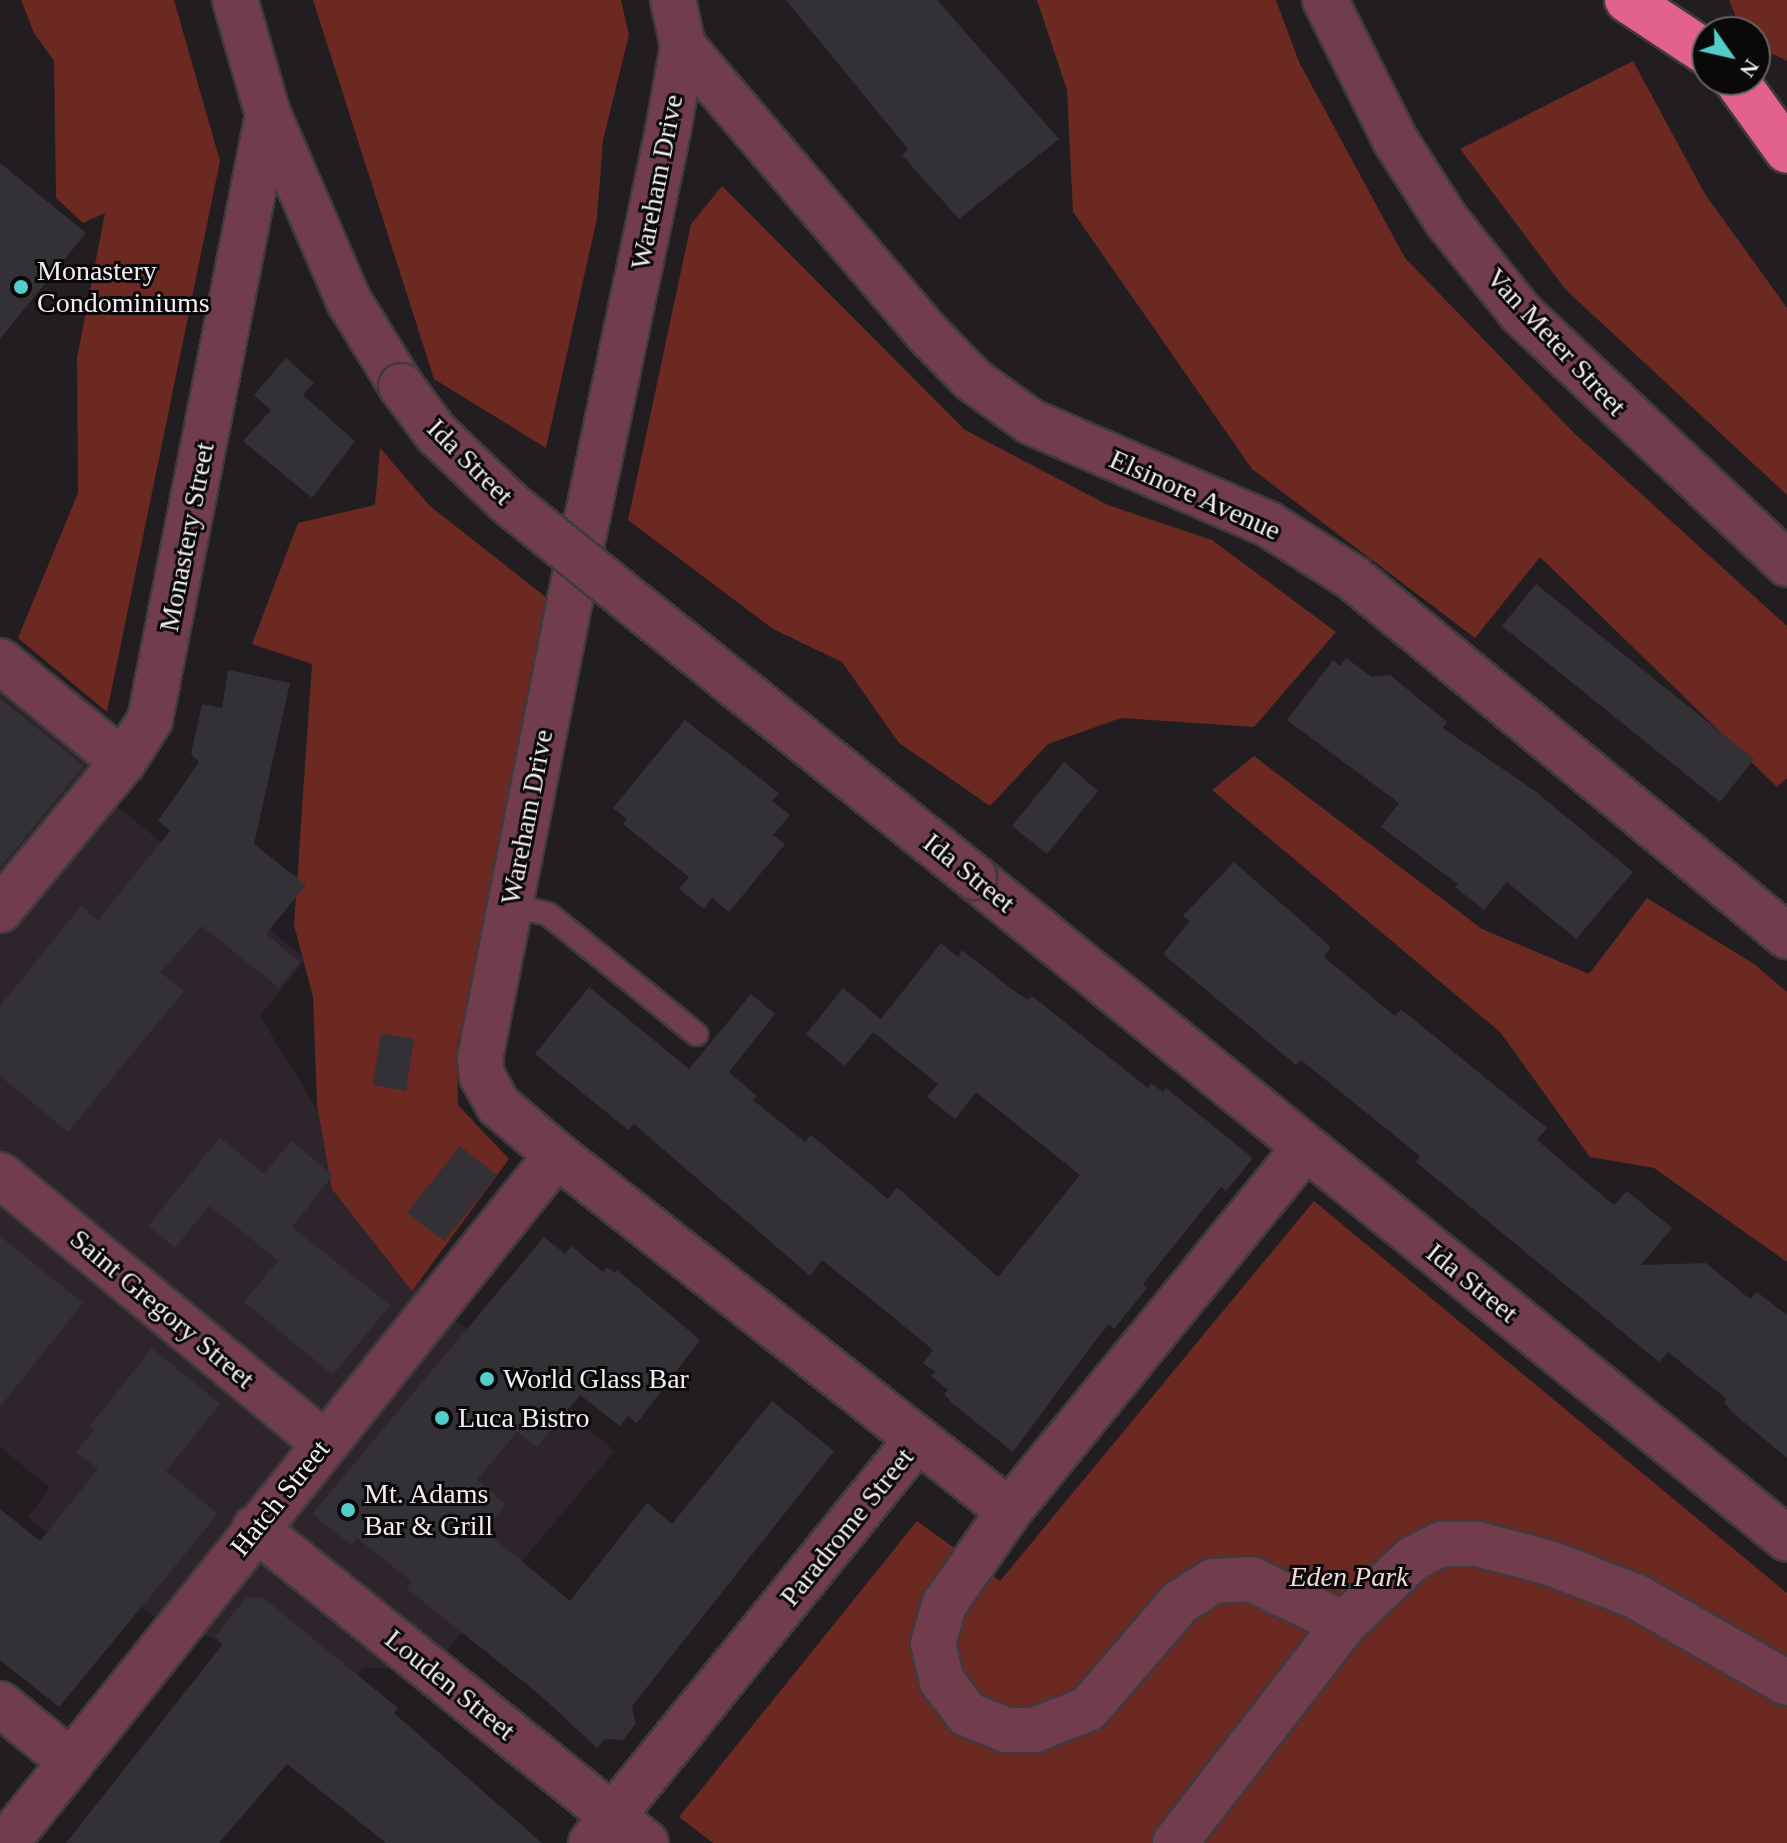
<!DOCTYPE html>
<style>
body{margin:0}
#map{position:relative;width:1787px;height:1843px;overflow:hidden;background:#221d21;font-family:"Times New Roman",serif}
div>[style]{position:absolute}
.built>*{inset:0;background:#2e242c}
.green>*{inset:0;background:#6b2921}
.building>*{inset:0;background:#333036}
.roads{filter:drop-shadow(2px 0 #3f3a3e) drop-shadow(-2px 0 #3f3a3e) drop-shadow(0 2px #3f3a3e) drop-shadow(0 -2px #3f3a3e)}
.service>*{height:22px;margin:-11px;padding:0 11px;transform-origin:11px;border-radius:11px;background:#713d4d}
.minor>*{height:44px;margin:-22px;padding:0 22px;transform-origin:22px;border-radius:22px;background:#713d4d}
.tertiary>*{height:44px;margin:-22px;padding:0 22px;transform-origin:22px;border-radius:22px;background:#713d4d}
.motorway>*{height:44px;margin:-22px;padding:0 22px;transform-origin:22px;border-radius:22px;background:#e3618e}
.bridges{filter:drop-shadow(2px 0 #3f3a3e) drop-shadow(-2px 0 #3f3a3e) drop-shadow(0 2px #3f3a3e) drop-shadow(0 -2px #3f3a3e)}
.minor-bridge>*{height:44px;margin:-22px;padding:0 22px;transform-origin:22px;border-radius:22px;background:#713d4d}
.dots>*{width:22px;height:22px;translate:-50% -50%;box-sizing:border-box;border:4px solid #0a0809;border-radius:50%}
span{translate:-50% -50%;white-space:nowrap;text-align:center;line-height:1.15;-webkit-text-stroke:6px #0a0809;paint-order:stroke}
.street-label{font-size:28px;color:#f1edf0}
.poi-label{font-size:28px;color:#f1edf0}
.left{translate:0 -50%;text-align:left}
.park-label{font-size:28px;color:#f2dad6;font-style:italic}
.north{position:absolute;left:1691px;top:16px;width:80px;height:80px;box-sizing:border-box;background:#0a0809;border:2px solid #666465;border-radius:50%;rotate:124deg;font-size:22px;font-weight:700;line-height:32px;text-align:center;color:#f1edf0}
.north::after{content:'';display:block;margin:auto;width:28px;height:36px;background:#53cdc9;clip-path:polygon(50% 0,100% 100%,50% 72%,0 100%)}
</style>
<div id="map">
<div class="built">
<i style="clip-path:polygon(0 661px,123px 762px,98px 791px,306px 959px,260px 1016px,436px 1304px,615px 1451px,430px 1670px,363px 1668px,319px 1724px,213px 1638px,162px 1623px,28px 1517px,50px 1488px,0 1447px)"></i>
</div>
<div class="green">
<i style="clip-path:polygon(21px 0,174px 0,220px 161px,107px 712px,18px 638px,78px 493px,77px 358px,105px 213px,83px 223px,56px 198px,54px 61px,34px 33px)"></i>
<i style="clip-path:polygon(313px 0,621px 0,629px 35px,603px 140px,597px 218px,546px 448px,434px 379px)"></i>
<i style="clip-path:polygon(1037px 0,1276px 0,1299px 62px,1405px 258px,1574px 433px,1787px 626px,1787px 778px,1777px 787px,1540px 557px,1475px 638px,1252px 469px,1073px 212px,1067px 90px)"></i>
<i style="clip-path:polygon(1729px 0,1787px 0,1787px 61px,1755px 45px,1755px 32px,1742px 32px)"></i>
<i style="clip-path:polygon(1633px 61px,1705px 194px,1787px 308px,1787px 495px,1566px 290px,1460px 149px)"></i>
<i style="clip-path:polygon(722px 186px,965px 430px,1108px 505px,1212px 540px,1336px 632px,1254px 727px,1121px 718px,1048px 744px,990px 806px,899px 743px,842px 662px,773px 629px,628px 520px,691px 224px)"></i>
<i style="clip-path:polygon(380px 448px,430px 506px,557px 606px,457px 1047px,458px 1105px,509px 1159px,412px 1291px,332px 1189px,317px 1105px,313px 997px,294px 925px,312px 664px,252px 644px,298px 523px,375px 505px)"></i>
<i style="clip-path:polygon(1254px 756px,1482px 929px,1589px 974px,1647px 898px,1754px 964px,1787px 992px,1787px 1262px,1654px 1168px,1590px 1157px,1500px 1032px,1212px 790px)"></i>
<i style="clip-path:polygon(1314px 1201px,1787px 1593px,1787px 1843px,713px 1843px,679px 1817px,917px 1521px,1000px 1581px)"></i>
</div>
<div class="building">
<i style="clip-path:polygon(786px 0,937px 0,1059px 139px,959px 219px,902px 155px,908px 149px)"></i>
<i style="clip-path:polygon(0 163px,86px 233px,0 339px)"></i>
<i style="clip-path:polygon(286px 358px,314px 383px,303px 395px,355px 441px,312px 498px,243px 441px,271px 410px,254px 395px)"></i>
<i style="clip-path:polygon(1536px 584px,1754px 759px,1720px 802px,1502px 626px)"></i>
<i style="clip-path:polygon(1346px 658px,1372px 677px,1390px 675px,1447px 722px,1443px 728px,1535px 791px,1633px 872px,1576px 939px,1507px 882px,1484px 910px,1455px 887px,1458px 884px,1381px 827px,1399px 803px,1287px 720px,1333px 660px,1340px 666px)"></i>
<i style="clip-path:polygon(228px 670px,290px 683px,254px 844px,306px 885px,266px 934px,300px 962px,279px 988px,202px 926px,160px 972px,184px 991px,68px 1132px,0 1076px,0 1006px,81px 906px,98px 920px,170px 831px,158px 821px,199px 762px,191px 754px,202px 704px,222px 708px)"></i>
<i style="clip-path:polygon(0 698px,84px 766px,0 868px)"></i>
<i style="clip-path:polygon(685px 720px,779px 793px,772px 801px,790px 815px,773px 835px,785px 844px,729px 912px,712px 898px,704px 909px,679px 889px,689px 877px,623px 824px,627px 819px,613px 808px)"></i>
<i style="clip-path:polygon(1064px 762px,1098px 791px,1047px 854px,1012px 826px)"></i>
<i style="clip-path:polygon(1234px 862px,1331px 947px,1324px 957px,1395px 1016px,1401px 1009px,1547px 1128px,1537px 1140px,1614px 1205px,1627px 1191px,1672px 1228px,1641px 1265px,1706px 1263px,1750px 1299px,1757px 1292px,1787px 1315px,1787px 1458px,1732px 1412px,1724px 1402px,1727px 1399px,1668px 1352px,1659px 1362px,1416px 1162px,1420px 1156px,1301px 1060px,1296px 1065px,1163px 954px,1190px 921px,1183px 916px)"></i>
<i style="clip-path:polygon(941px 943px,958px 957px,962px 950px,1013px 990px,1028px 1000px,1032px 996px,1148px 1088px,1151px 1083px,1163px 1092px,1166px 1088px,1253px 1158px,1226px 1191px,1221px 1187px,1143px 1284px,1147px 1288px,1114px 1329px,1109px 1324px,1092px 1345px,1013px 1452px,952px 1403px,944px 1394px,948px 1390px,931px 1376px,935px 1372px,923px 1363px,933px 1350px,887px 1312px,822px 1260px,810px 1276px,634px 1124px,628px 1130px,535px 1054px,589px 987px,689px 1069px,751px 994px,775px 1014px,729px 1072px,757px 1096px,753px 1100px,805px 1142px,811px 1135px,888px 1199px,897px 1187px,998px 1277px,1080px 1175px,976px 1092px,955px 1119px,927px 1097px,938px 1084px,873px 1032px,845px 1066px,806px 1034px,843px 988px,881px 1019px)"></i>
<i style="clip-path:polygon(381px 1033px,414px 1039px,406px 1091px,373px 1085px)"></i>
<i style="clip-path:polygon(220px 1137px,264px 1174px,291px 1141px,333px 1175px,292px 1227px,390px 1305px,333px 1375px,244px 1302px,278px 1261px,248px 1236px,209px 1206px,175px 1248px,148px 1226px)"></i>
<i style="clip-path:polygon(460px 1146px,497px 1175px,444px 1241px,407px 1213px)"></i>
<i style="clip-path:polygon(0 1236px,83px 1303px,0 1407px)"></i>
<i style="clip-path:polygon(544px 1237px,565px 1254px,571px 1246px,603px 1272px,607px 1267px,615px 1273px,617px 1270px,700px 1340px,637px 1423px,628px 1416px,620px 1426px,580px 1395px,537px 1447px,517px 1432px,477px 1480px,506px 1504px,484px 1530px,570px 1601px,647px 1503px,672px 1524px,772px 1401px,834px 1451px,632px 1706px,636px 1724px,623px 1740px,605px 1739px,597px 1748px,540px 1695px,406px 1588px,411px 1581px,357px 1538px,352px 1545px,312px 1514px)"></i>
<i style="clip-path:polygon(152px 1348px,220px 1404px,166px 1471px,218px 1514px,59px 1707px,0 1660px,0 1509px,40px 1541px,98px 1469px,76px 1452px,94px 1430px,89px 1427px)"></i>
<i style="clip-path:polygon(262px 1597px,398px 1708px,394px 1713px,542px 1843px,386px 1843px,287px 1764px,219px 1843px,66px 1843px,223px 1644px,215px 1637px,233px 1614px,246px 1598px)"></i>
</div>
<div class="roads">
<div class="service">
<i style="left:511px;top:905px;width:38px;rotate:14deg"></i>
<i style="left:548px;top:914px;width:191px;rotate:39deg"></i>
</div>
<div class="minor">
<i style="left:235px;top:0;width:119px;rotate:73.9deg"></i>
<i style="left:268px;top:114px;width:204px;rotate:66.6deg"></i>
<i style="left:349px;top:301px;width:100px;rotate:58.5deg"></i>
<i style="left:673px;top:0;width:47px;rotate:77.7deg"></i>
<i style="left:683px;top:46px;width:86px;rotate:100deg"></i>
<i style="left:668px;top:131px;width:494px;rotate:101.8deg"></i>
<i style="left:567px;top:615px;width:450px;rotate:101.1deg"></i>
<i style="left:480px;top:1057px;width:19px;rotate:84deg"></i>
<i style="left:482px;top:1076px;width:33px;rotate:61deg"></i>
<i style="left:498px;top:1105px;width:77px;rotate:40.3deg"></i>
<i style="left:557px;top:1155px;width:575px;rotate:38.22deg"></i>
<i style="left:683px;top:46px;width:380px;rotate:49.6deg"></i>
<i style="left:929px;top:335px;width:63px;rotate:45.6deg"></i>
<i style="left:973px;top:380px;width:72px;rotate:35.9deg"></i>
<i style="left:1031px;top:422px;width:258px;rotate:23.3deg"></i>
<i style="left:1268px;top:524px;width:101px;rotate:32.4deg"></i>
<i style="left:1353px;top:578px;width:563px;rotate:39.52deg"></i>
<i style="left:0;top:661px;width:159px;rotate:39.4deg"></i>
<i style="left:974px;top:877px;width:1048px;rotate:39.15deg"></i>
<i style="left:0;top:910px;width:192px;rotate:-50.3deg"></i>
<i style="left:123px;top:762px;width:50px;rotate:-57.3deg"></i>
<i style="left:150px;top:720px;width:617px;rotate:-78.98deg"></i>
<i style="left:1305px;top:1148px;width:468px;rotate:129.2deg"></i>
<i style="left:1009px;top:1511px;width:114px;rotate:124.7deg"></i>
<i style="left:944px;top:1605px;width:40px;rotate:106deg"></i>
<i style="left:933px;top:1643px;width:39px;rotate:77deg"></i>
<i style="left:942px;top:1681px;width:41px;rotate:52.9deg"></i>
<i style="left:967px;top:1714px;width:42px;rotate:22.3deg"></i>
<i style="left:1006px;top:1730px;width:28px"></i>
<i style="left:1034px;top:1730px;width:58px;rotate:-21.3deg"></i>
<i style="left:1088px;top:1709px;width:141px;rotate:-49.3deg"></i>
<i style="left:1180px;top:1602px;width:39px;rotate:-32deg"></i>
<i style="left:1213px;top:1581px;width:38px;rotate:-3deg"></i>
<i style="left:1251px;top:1579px;width:103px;rotate:25.8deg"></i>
<i style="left:0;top:1175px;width:420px;rotate:39.6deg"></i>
<i style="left:255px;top:1528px;width:502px;rotate:38.86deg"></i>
<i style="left:0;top:1704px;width:92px;rotate:39.2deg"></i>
<i style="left:6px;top:1843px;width:881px;rotate:-51.31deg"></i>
<i style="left:591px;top:1843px;width:517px;rotate:-51.05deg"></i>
<i style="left:1175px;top:1843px;width:277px;rotate:-52.3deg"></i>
<i style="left:1344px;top:1624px;width:94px;rotate:-43.7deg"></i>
<i style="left:1412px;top:1559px;width:34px;rotate:-27deg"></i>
<i style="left:1442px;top:1544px;width:36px"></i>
<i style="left:1478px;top:1544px;width:74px;rotate:14.8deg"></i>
<i style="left:1550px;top:1563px;width:93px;rotate:21.3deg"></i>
<i style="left:1637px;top:1597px;width:173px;rotate:29.8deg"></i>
</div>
<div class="tertiary">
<i style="left:1325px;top:0;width:157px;rotate:63.4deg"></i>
<i style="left:1395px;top:140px;width:96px;rotate:57.3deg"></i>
<i style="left:1447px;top:221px;width:118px;rotate:51.2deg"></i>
<i style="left:1521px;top:313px;width:366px;rotate:43.3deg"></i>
</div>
<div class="motorway">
<i style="left:1627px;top:0;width:96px;rotate:33.5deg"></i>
<i style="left:1736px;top:80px;width:87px;rotate:54.3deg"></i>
</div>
</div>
<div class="bridges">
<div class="minor-bridge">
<i style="left:401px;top:386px;width:59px;rotate:53.3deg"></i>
<i style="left:436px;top:433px;width:101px;rotate:43.8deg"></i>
<i style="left:509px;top:503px;width:597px;rotate:38.81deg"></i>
</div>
</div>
<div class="dots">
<i style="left:21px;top:287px;background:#53cdc9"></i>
<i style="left:487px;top:1379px;background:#53cdc9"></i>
<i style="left:442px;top:1418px;background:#53cdc9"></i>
<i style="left:348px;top:1510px;background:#53cdc9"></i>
</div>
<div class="street-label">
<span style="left:657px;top:182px;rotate:-79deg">Wareham Drive</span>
<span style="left:1556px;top:342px;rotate:47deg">Van Meter Street</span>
<span style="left:470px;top:462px;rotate:45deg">Ida Street</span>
<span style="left:1195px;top:495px;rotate:24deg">Elsinore Avenue</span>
<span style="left:187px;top:537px;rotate:-79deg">Monastery Street</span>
<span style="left:527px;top:817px;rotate:-79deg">Wareham Drive</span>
<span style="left:969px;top:873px;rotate:39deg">Ida Street</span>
<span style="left:1472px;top:1283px;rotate:39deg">Ida Street</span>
<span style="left:162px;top:1309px;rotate:40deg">Saint Gregory Street</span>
<span style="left:280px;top:1498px;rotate:-51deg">Hatch Street</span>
<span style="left:847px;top:1527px;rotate:-51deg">Paradrome Street</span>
<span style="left:450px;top:1685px;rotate:39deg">Louden Street</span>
</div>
<div class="poi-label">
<span class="left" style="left:37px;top:287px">Monastery<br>Condominiums</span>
<span class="left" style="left:503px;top:1379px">World Glass Bar</span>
<span class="left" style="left:458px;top:1418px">Luca Bistro</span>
<span class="left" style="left:364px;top:1510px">Mt. Adams<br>Bar &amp; Grill</span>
</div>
<div class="park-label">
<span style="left:1349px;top:1577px">Eden Park</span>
</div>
<div class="north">N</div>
</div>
